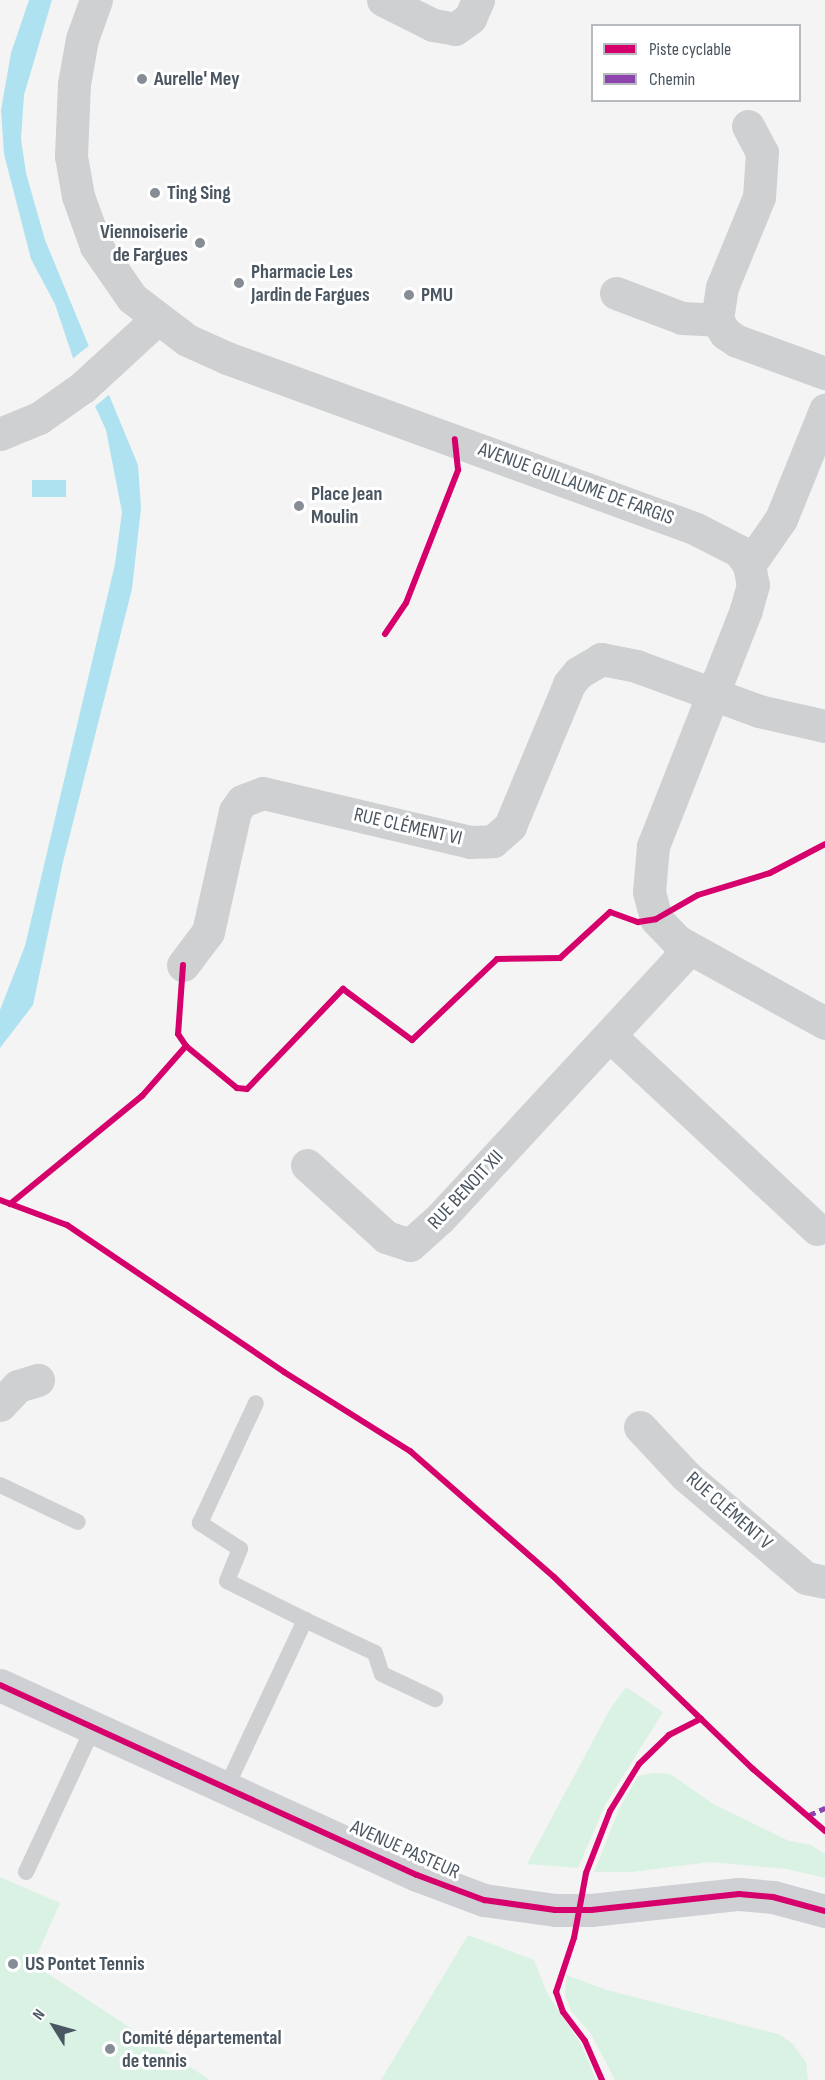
<!DOCTYPE html>
<meta charset="utf-8">
<style>
body{margin:0}
#map{position:relative;width:825px;height:2080px;overflow:hidden;background:#f4f4f4;font-family:"Sofia Sans Condensed",sans-serif}
div>[style]{position:absolute}
.green>*{inset:0;background:#d9f2e3}
.water>*{inset:0;background:#aee2f0}
.pier>*{inset:0;background:#f4f4f4}
.service>*{height:16px;margin:-8px;padding:0 8px;transform-origin:8px;border-radius:8px;background:#ced0d2}
.minor>*{height:33px;margin:-16.5px;padding:0 16.5px;transform-origin:16.5px;border-radius:16.5px;background:#ced0d2}
.secondary>*{height:33px;margin:-16.5px;padding:0 16.5px;transform-origin:16.5px;border-radius:16.5px;background:#ced0d4}
.quiet>*{height:4.5px;margin-top:-2.25px;transform-origin:0;background:repeating-linear-gradient(90deg,#8e44ad 0 9px,transparent 0 13.5px)}
.cycleway>*{height:6px;margin:-3px;padding:0 3px;transform-origin:3px;border-radius:3px;background:#d6006c}
.dots>*{width:16px;height:16px;translate:-50% -50%;box-sizing:border-box;border:3px solid #fff;border-radius:50%}
span{translate:-50% -50%;white-space:nowrap;text-align:center;line-height:1.15;-webkit-text-stroke:6px #fff;paint-order:stroke}
.poi-label{font-size:20px;color:#4a5661;font-weight:700}
.left{translate:0 -50%;text-align:left}
.right{translate:-100% -50%;text-align:right}
.street-label{font-size:20px;color:#4a5661}
.legend{position:absolute;left:591px;top:24px;width:210px;height:78px;box-sizing:border-box;background:#fff;border:2px solid #b7bbc0;margin:0;padding:8px 10px;list-style:none;font-size:18px;color:#4a5661}
.legend li{display:flex;align-items:center;gap:12px;height:30px}
.legend b{width:30px;border:2px solid #b7bbc0}
.north{position:absolute;left:24px;top:1996px;width:60px;height:60px;-webkit-text-stroke:4px #fff;paint-order:stroke;rotate:307deg;font-size:16px;font-weight:700;line-height:24px;text-align:center;color:#4a5661}
.north::after{content:'';display:block;margin:auto;width:21px;height:27px;background:#4a5661;clip-path:polygon(50% 0,100% 100%,50% 72%,0 100%)}
</style>
<div id="map">
<div class="green">
<i style="clip-path:polygon(626px 1687px,663px 1712px,605px 1805px,578px 1868px,527px 1864px,610px 1709px)"></i>
<i style="clip-path:polygon(653px 1773px,670px 1774px,715px 1805px,789px 1841px,811px 1845px,825px 1854px,825px 1878px,787px 1869px,710px 1862px,632px 1872px,594px 1872px,619px 1809px,638px 1776px)"></i>
<i style="clip-path:polygon(0 1877px,60px 1903px,33px 1964px,210px 2080px,0 2080px)"></i>
<i style="clip-path:polygon(468px 1935px,534px 1960px,548px 1995px,581px 2044px,596px 2080px,381px 2080px)"></i>
<i style="clip-path:polygon(566px 1975px,607px 1990px,778px 2034px,792px 2043px,806px 2062px,808px 2080px,615px 2080px,591px 2034px,571px 2011px,565px 1995px)"></i>
</div>
<div class="water">
<i style="clip-path:polygon(29px 0,52px 0,24px 95px,21px 139px,26px 173px,45px 240px,138px 465px,141px 508px,132px 589px,63px 862px,33px 1005px,0 1048px,0 1010px,25px 946px,115px 564px,122px 512px,106px 430px,73px 358px,55px 304px,31px 259px,4px 154px,1px 110px,11px 53px)"></i>
<i style="clip-path:polygon(32px 480px,66px 480px,66px 497px,32px 497px)"></i>
</div>
<div class="pier">
<i style="clip-path:polygon(91px 344px,111px 393px,93px 408px,71px 360px)"></i>
</div>
<div class="service">
<i style="left:0;top:1485px;width:86px;rotate:25.4deg"></i>
<i style="left:305px;top:1620px;width:77px;rotate:25.2deg"></i>
<i style="left:375px;top:1653px;width:22px;rotate:72deg"></i>
<i style="left:382px;top:1674px;width:59px;rotate:25.3deg"></i>
<i style="left:226px;top:1788px;width:186px;rotate:-64.8deg"></i>
<i style="left:305px;top:1620px;width:87px;rotate:-153.4deg"></i>
<i style="left:227px;top:1581px;width:35px;rotate:-68deg"></i>
<i style="left:240px;top:1549px;width:48px;rotate:-147deg"></i>
<i style="left:200px;top:1523px;width:132px;rotate:-65deg"></i>
<i style="left:26px;top:1872px;width:159px;rotate:-65deg"></i>
</div>
<div class="minor">
<i style="left:96px;top:0;width:41px;rotate:109.7deg"></i>
<i style="left:82px;top:39px;width:46px;rotate:100.1deg"></i>
<i style="left:74px;top:84px;width:72px;rotate:92.4deg"></i>
<i style="left:71px;top:156px;width:41px;rotate:80.1deg"></i>
<i style="left:78px;top:196px;width:53px;rotate:70.2deg"></i>
<i style="left:96px;top:246px;width:63px;rotate:55.3deg"></i>
<i style="left:132px;top:298px;width:69px;rotate:37.4deg"></i>
<i style="left:187px;top:340px;width:44px;rotate:24.2deg"></i>
<i style="left:227px;top:358px;width:499px;rotate:20deg"></i>
<i style="left:696px;top:529px;width:48px;rotate:27.1deg"></i>
<i style="left:739px;top:551px;width:17px;rotate:54deg"></i>
<i style="left:749px;top:565px;width:20px;rotate:79deg"></i>
<i style="left:753px;top:585px;width:26px;rotate:106deg"></i>
<i style="left:746px;top:610px;width:254px;rotate:111.5deg"></i>
<i style="left:653px;top:846px;width:46px;rotate:95deg"></i>
<i style="left:649px;top:892px;width:28px;rotate:75deg"></i>
<i style="left:656px;top:919px;width:30px;rotate:46deg"></i>
<i style="left:677px;top:941px;width:169px;rotate:29deg"></i>
<i style="left:383px;top:0;width:56px;rotate:26.6deg"></i>
<i style="left:433px;top:25px;width:22px;rotate:10deg"></i>
<i style="left:455px;top:29px;width:19px;rotate:-36deg"></i>
<i style="left:470px;top:18px;width:20px;rotate:-66deg"></i>
<i style="left:748px;top:126px;width:30px;rotate:62deg"></i>
<i style="left:762px;top:152px;width:45px;rotate:93.8deg"></i>
<i style="left:759px;top:197px;width:97px;rotate:112.3deg"></i>
<i style="left:722px;top:287px;width:33px;rotate:99deg"></i>
<i style="left:717px;top:320px;width:15px;rotate:58deg"></i>
<i style="left:725px;top:333px;width:14px;rotate:34deg"></i>
<i style="left:737px;top:341px;width:94px;rotate:20deg"></i>
<i style="left:616px;top:293px;width:71px;rotate:20.7deg"></i>
<i style="left:682px;top:318px;width:35px;rotate:3deg"></i>
<i style="left:0;top:434px;width:42px;rotate:-22.3deg"></i>
<i style="left:39px;top:418px;width:54px;rotate:-35.2deg"></i>
<i style="left:83px;top:387px;width:100px;rotate:-42.6deg"></i>
<i style="left:749px;top:565px;width:56px;rotate:-55.2deg"></i>
<i style="left:781px;top:519px;width:118px;rotate:-68deg"></i>
<i style="left:183px;top:965px;width:41px;rotate:-52.9deg"></i>
<i style="left:208px;top:932px;width:124px;rotate:-77.4deg"></i>
<i style="left:235px;top:811px;width:12px;rotate:-55deg"></i>
<i style="left:242px;top:801px;width:22px;rotate:-21deg"></i>
<i style="left:263px;top:793px;width:213px;rotate:13.3deg"></i>
<i style="left:470px;top:842px;width:23px;rotate:-2deg"></i>
<i style="left:493px;top:841px;width:23px;rotate:-41deg"></i>
<i style="left:510px;top:826px;width:154px;rotate:-67.4deg"></i>
<i style="left:569px;top:684px;width:14px;rotate:-51deg"></i>
<i style="left:578px;top:673px;width:27px;rotate:-31deg"></i>
<i style="left:601px;top:659px;width:36px;rotate:11deg"></i>
<i style="left:636px;top:666px;width:131px;rotate:20.1deg"></i>
<i style="left:759px;top:711px;width:68px;rotate:12.8deg"></i>
<i style="left:610px;top:1036px;width:283px;rotate:43deg"></i>
<i style="left:307px;top:1165px;width:107px;rotate:42.3deg"></i>
<i style="left:386px;top:1237px;width:25px;rotate:18deg"></i>
<i style="left:410px;top:1245px;width:40px;rotate:-42deg"></i>
<i style="left:440px;top:1218px;width:367px;rotate:-47.2deg"></i>
<i style="left:0;top:1405px;width:26px;rotate:-47deg"></i>
<i style="left:18px;top:1386px;width:21px;rotate:-17deg"></i>
<i style="left:640px;top:1427px;width:67px;rotate:46.8deg"></i>
<i style="left:686px;top:1476px;width:157px;rotate:40.4deg"></i>
<i style="left:806px;top:1578px;width:19px;rotate:12deg"></i>
</div>
<div class="secondary">
<i style="left:0;top:1685px;width:458px;rotate:24.5deg"></i>
<i style="left:417px;top:1875px;width:72px;rotate:20.5deg"></i>
<i style="left:484px;top:1900px;width:72px;rotate:8deg"></i>
<i style="left:555px;top:1910px;width:36px"></i>
<i style="left:591px;top:1910px;width:149px;rotate:-6.2deg"></i>
<i style="left:739px;top:1894px;width:34px;rotate:5deg"></i>
<i style="left:773px;top:1897px;width:54px;rotate:15.1deg"></i>
</div>
<div class="quiet">
<i style="left:807px;top:1816px;width:20px;rotate:-24deg"></i>
</div>
<div class="cycleway">
<i style="left:385px;top:634px;width:37px;rotate:-56deg"></i>
<i style="left:406px;top:603px;width:143px;rotate:-68.6deg"></i>
<i style="left:458px;top:470px;width:31px;rotate:-96deg"></i>
<i style="left:183px;top:965px;width:69px;rotate:94.1deg"></i>
<i style="left:178px;top:1034px;width:14px;rotate:56deg"></i>
<i style="left:0;top:1200px;width:72px;rotate:20.5deg"></i>
<i style="left:67px;top:1225px;width:262px;rotate:34.1deg"></i>
<i style="left:284px;top:1372px;width:149px;rotate:32.1deg"></i>
<i style="left:410px;top:1451px;width:191px;rotate:41.2deg"></i>
<i style="left:554px;top:1577px;width:277px;rotate:44deg"></i>
<i style="left:753px;top:1769px;width:95px;rotate:40.7deg"></i>
<i style="left:10px;top:1204px;width:171px;rotate:-39.3deg"></i>
<i style="left:142px;top:1096px;width:67px;rotate:-48.7deg"></i>
<i style="left:186px;top:1046px;width:66px;rotate:39.5deg"></i>
<i style="left:237px;top:1088px;width:10px;rotate:6deg"></i>
<i style="left:247px;top:1089px;width:139px;rotate:-46.2deg"></i>
<i style="left:343px;top:989px;width:86px;rotate:36.5deg"></i>
<i style="left:412px;top:1040px;width:117px;rotate:-43.6deg"></i>
<i style="left:497px;top:959px;width:63px;rotate:-0.9deg"></i>
<i style="left:560px;top:958px;width:68px;rotate:-42.6deg"></i>
<i style="left:610px;top:912px;width:30px;rotate:20deg"></i>
<i style="left:638px;top:922px;width:18px;rotate:-9deg"></i>
<i style="left:656px;top:919px;width:48px;rotate:-29.7deg"></i>
<i style="left:698px;top:895px;width:75px;rotate:-17deg"></i>
<i style="left:770px;top:873px;width:62px;rotate:-27.8deg"></i>
<i style="left:0;top:1685px;width:458px;rotate:24.5deg"></i>
<i style="left:417px;top:1875px;width:72px;rotate:20.5deg"></i>
<i style="left:484px;top:1900px;width:72px;rotate:8deg"></i>
<i style="left:555px;top:1910px;width:36px"></i>
<i style="left:591px;top:1910px;width:149px;rotate:-6.2deg"></i>
<i style="left:739px;top:1894px;width:34px;rotate:5deg"></i>
<i style="left:773px;top:1897px;width:54px;rotate:15.1deg"></i>
<i style="left:602px;top:2080px;width:43px;rotate:-113.6deg"></i>
<i style="left:585px;top:2041px;width:36px;rotate:-127deg"></i>
<i style="left:563px;top:2012px;width:21px;rotate:-109deg"></i>
<i style="left:556px;top:1992px;width:57px;rotate:-71.6deg"></i>
<i style="left:574px;top:1938px;width:66px;rotate:-79.5deg"></i>
<i style="left:586px;top:1873px;width:66px;rotate:-68.8deg"></i>
<i style="left:610px;top:1811px;width:55px;rotate:-58.3deg"></i>
<i style="left:639px;top:1764px;width:42px;rotate:-44deg"></i>
<i style="left:669px;top:1735px;width:36px;rotate:-27deg"></i>
</div>
<div class="dots">
<i style="left:142px;top:79px;background:#868d94"></i>
<i style="left:155px;top:193px;background:#868d94"></i>
<i style="left:200px;top:243px;background:#868d94"></i>
<i style="left:239px;top:283px;background:#868d94"></i>
<i style="left:409px;top:295px;background:#868d94"></i>
<i style="left:299px;top:506px;background:#868d94"></i>
<i style="left:13px;top:1964px;background:#868d94"></i>
<i style="left:110px;top:2049px;background:#868d94"></i>
</div>
<div class="poi-label">
<span class="left" style="left:154px;top:79px">Aurelle' Mey</span>
<span class="left" style="left:167px;top:193px">Ting Sing</span>
<span class="right" style="left:188px;top:244px">Viennoiserie<br>de Fargues</span>
<span class="left" style="left:251px;top:284px">Pharmacie Les<br>Jardin de Fargues</span>
<span class="left" style="left:421px;top:295px">PMU</span>
<span class="left" style="left:311px;top:506px">Place Jean<br>Moulin</span>
<span class="left" style="left:25px;top:1964px">US Pontet Tennis</span>
<span class="left" style="left:122px;top:2050px">Comité départemental<br>de tennis</span>
</div>
<div class="street-label">
<span style="left:576px;top:484px;rotate:20deg">AVENUE GUILLAUME DE FARGIS</span>
<span style="left:408px;top:827px;rotate:13deg">RUE CLÉMENT VI</span>
<span style="left:466px;top:1190px;rotate:-47deg">RUE BENOIT XII</span>
<span style="left:729px;top:1511px;rotate:41deg">RUE CLÉMENT V</span>
<span style="left:405px;top:1850px;rotate:24deg">AVENUE PASTEUR</span>
</div>
<ul class="legend">
<li><b style="height:8px;background:#d6006c"></b>Piste cyclable</li>
<li><b style="height:8px;background:#8e44ad"></b>Chemin</li>
</ul>
<div class="north">N</div>
</div>
